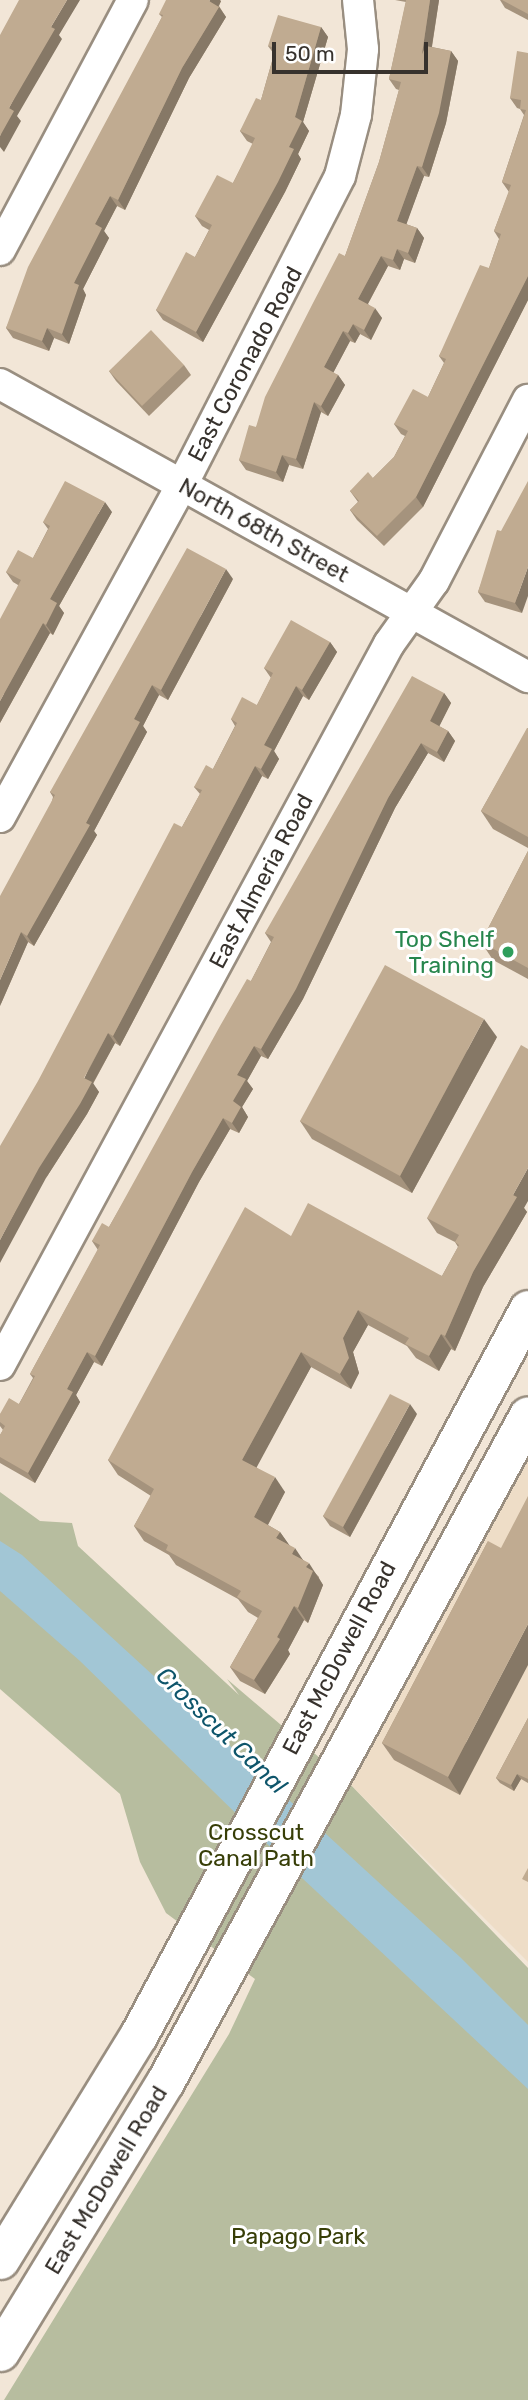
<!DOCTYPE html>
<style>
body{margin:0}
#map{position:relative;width:528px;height:2400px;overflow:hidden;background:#f2e6d7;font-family:Rubik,sans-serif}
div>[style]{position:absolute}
.built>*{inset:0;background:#eeddc7}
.green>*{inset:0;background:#b7bd9f}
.water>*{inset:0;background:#a2c6d5}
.roads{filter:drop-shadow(2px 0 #998e80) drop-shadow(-2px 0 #998e80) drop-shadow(0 2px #998e80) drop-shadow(0 -2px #998e80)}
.minor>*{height:30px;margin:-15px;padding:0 15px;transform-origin:15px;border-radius:15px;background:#fff}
.major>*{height:37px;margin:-18.5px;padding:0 18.5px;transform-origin:18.5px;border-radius:18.5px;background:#fff}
.wall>*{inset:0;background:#a5937d}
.shaded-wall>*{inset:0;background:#867866}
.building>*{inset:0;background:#c0ab91}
.dots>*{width:19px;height:19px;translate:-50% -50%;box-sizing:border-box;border:4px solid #fff;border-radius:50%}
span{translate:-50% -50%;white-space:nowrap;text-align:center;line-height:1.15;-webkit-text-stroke:6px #fff;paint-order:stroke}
.street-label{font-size:23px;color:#37322d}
.leisure-label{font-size:23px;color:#27864d}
.right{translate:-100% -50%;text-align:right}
.park-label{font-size:23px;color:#373e07}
.water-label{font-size:24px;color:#0e556b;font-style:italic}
.scale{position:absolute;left:272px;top:42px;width:156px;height:32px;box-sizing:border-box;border:4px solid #37322d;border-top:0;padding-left:9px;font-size:21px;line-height:24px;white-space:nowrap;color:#37322d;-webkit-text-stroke:5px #fff;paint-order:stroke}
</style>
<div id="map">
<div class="built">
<i style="clip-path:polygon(528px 1452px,528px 1962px,347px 1781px)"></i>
</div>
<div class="green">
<i style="clip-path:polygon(0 1492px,40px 1521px,72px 1523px,78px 1546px,239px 1695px,227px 1679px,347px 1781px,528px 1968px,528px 2400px,4px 2400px,229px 2034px,255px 1979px,166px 1913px,140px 1862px,120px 1794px,0 1689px)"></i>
</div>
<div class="water">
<i style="clip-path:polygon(0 1541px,22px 1555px,460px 1957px,528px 2025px,528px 2089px,302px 1878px,80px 1661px,0 1591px)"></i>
</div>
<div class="roads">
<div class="minor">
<i style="left:0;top:250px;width:283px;rotate:-62deg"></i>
<i style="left:0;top:384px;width:604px;rotate:29.03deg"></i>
<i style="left:0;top:817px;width:379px;rotate:-61.3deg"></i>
<i style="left:182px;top:485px;width:347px;rotate:-62.9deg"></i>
<i style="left:340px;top:176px;width:63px;rotate:-75.3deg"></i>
<i style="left:356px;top:115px;width:66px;rotate:-83.9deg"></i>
<i style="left:363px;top:49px;width:49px;rotate:-95.8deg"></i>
<i style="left:0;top:1365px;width:819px;rotate:-61.65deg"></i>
<i style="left:389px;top:644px;width:77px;rotate:-54.5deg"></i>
<i style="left:434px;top:581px;width:204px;rotate:-62.6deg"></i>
</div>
<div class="major">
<i style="left:0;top:2260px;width:263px;rotate:-58.4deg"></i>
<i style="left:138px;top:2036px;width:825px;rotate:-61.79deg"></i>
<i style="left:0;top:2352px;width:316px;rotate:-58.6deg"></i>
<i style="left:165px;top:2082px;width:759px;rotate:-61.44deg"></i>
</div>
</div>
<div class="wall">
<i style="clip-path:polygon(395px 0,439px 0,432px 47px,451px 51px,458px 61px,446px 123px,429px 177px,424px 176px,406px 224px,417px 228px,424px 238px,415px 263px,404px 259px,400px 270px,388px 266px,368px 304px,382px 318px,371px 340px,360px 334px,355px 343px,350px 341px,333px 373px,338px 375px,345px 385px,328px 416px,321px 412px,303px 469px,289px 465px,283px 482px,246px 470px,239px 460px,345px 256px,379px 162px,399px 90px,396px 89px,389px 79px,406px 2px)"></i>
<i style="clip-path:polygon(500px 0,528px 0,528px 20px,505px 8px)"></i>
<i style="clip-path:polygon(221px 1px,219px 6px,226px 17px,189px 78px,125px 210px,117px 206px,104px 231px,109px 238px,83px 289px,86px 295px,69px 344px,54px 338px,49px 351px,13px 338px,6px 328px,162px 17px,159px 14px)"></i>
<i style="clip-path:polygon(321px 27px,328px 37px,303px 122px,309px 131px,298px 154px,301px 159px,285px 192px,203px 342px,163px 320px,156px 310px,195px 257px,209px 230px,202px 226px,195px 216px,233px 183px,253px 144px,247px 141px,240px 131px,261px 100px,274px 54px,268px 46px)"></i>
<i style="clip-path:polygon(528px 53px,528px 300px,423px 507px,384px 546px,357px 520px,350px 510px,358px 502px,350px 491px,373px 478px,394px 457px,405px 436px,401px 434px,394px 424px,428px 397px,444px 363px,439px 356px,489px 268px,499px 239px,494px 231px,509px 192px,502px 182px,524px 115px,520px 109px,517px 108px,510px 98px)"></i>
<i style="clip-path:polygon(184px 365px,191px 375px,149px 416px,116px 381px,109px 371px)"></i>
<i style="clip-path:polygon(112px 512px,59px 606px,64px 613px,53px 635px,50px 633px,0 723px,18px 585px,13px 582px,6px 572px,33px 558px,48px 529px,43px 522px)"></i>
<i style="clip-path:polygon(501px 531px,522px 613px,485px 602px,478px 592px)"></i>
<i style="clip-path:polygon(233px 579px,168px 700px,159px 695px,143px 726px,147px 732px,94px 831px,97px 835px,34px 946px,28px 942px,0 1006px,53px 797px,50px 792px)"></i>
<i style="clip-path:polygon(330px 642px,337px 652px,309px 700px,303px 696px,274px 751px,279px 759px,268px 779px,262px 776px,120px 1046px,115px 1043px,93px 1084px,99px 1092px,87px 1114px,46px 1178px,182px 827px,200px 794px,194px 787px,213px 769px,235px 726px,231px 719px,257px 705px,271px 678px,264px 668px)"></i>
<i style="clip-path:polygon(444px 693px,451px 703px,439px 726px,448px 731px,455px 741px,444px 762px,428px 753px,395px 808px,303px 999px,268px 1059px,261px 1056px,247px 1081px,253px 1089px,242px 1107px,248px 1117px,239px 1133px,230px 1129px,199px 1182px,102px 1366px,94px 1362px,76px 1395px,80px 1402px,35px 1483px,0 1463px,0 1435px,3px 1430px,0 1426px,0 1414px,19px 1404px,33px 1378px,30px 1374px,98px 1250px,92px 1241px,109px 1227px,251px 981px,271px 942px,265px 933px)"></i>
<i style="clip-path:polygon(528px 728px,528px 848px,493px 829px,481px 811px)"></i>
<i style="clip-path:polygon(528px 851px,528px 979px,493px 960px,481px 942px)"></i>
<i style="clip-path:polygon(497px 1037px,412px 1193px,312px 1139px,300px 1121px)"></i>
<i style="clip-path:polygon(524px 1208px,527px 1212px,483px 1287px,455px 1351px,451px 1349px,439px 1371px,416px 1358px,407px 1346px,368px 1325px,353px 1352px,359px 1373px,351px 1389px,311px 1367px,256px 1467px,285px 1492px,268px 1525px,280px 1532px,289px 1545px,319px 1577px,319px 1578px,323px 1585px,308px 1623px,304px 1620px,288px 1650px,290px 1654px,265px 1694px,240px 1681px,230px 1667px,258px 1618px,248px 1612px,238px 1599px,176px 1565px,169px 1555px,144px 1541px,134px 1526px,151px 1496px,118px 1475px,108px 1460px,291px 1236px,442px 1276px,458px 1247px,455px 1242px,437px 1233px,427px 1218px)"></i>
<i style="clip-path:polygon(417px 1414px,350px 1537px,330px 1526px,323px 1516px)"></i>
<i style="clip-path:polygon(488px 1541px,460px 1795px,394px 1760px,382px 1743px)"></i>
<i style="clip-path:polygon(528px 1718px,528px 1783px,521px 1779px,514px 1791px,500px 1783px,496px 1778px)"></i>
</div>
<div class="shaded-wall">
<i style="clip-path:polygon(67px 0,80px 0,59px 35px,62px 39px,17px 116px,21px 121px,4px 152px,0 147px,0 136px,9px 108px,51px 27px)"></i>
<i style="clip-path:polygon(210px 0,220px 0,221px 1px,216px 11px,209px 1px)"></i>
<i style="clip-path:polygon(430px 0,439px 0,429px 64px,422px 54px)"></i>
<i style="clip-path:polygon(219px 7px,226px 17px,189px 78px,125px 210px,118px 200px,182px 68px)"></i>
<i style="clip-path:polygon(321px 27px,328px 37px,303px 122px,309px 131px,298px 154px,301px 159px,285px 192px,203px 342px,196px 332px,289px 147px,295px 117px)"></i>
<i style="clip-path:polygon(451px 51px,458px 61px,446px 123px,429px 177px,422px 167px)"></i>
<i style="clip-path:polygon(417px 166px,424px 176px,404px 231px,397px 221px)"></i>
<i style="clip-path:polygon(110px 196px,117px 206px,104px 231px,109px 238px,83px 289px,86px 295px,69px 344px,62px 334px,74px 283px,95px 224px)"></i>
<i style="clip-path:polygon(417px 228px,424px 238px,415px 263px,408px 253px)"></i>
<i style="clip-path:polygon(397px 249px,404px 259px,400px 270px,393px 260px)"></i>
<i style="clip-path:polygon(381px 256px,388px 266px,365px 309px,358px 299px)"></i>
<i style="clip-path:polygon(528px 276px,528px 300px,423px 507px,416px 497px)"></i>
<i style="clip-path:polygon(375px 308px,382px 318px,371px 340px,364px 330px)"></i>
<i style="clip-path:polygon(353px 324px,360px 334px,355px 343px,348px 333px)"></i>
<i style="clip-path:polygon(47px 328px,54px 338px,49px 351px,42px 341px)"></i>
<i style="clip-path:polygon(343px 331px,350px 341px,331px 377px,324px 367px)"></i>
<i style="clip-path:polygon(338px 375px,345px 385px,328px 416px,321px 406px)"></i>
<i style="clip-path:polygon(314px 402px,321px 412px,303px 469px,296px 459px)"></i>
<i style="clip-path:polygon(282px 455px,289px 465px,283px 482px,276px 472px)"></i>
<i style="clip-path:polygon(105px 502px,112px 512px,59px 606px,64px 613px,53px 635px,46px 625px,50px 599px)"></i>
<i style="clip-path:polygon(528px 567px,528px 596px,522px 613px,515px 603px)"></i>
<i style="clip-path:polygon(226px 569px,233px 579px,168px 700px,161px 690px)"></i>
<i style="clip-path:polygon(43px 623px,50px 633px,0 723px,0 701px)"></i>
<i style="clip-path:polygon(330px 642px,337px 652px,309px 700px,302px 690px)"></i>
<i style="clip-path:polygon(152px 685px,159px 695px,143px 726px,147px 732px,94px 831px,97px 835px,34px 946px,27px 936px,86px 823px,134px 719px)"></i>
<i style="clip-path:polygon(296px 686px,303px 696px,274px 751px,279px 759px,268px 779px,261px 769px,264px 745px)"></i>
<i style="clip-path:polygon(444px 693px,451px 703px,437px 731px,430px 721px)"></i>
<i style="clip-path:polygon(448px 731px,455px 741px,444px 762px,437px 752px)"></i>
<i style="clip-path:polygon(421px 743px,428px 753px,395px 808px,303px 999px,268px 1059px,261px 1049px,388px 798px)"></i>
<i style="clip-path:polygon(255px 766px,262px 776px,120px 1046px,113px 1036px)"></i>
<i style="clip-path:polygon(21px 932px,28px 942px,0 1006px,0 980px)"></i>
<i style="clip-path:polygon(484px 1019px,497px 1037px,412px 1193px,400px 1176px)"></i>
<i style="clip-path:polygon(108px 1033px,115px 1043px,93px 1083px,99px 1092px,87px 1114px,46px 1178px,0 1263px,0 1240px)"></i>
<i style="clip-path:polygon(254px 1046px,261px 1056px,247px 1081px,253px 1089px,242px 1107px,248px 1117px,239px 1133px,232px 1123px,233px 1101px,237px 1075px)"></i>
<i style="clip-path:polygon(223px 1118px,230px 1129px,199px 1182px,102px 1366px,95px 1356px,192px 1172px)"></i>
<i style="clip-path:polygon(528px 1168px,528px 1201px,524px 1208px,527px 1212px,483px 1287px,455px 1351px,445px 1336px,473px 1272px,513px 1195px)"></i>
<i style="clip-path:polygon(358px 1310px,368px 1325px,353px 1352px,359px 1373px,351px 1389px,340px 1374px,343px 1338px)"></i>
<i style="clip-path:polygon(441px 1334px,451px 1349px,439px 1371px,429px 1356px)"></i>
<i style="clip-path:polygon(87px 1352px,94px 1362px,76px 1395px,80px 1402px,35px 1483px,28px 1473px,67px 1389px)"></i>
<i style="clip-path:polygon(301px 1352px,311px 1367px,253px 1474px,242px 1460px)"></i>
<i style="clip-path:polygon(410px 1404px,417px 1414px,350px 1537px,343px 1527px)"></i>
<i style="clip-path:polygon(275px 1477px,285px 1492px,264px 1532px,254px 1517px)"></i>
<i style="clip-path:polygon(280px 1532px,290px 1546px,276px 1538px)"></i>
<i style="clip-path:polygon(295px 1548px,305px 1563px,292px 1554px)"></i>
<i style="clip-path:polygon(309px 1563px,323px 1585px,308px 1623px,298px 1608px,306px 1567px)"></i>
<i style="clip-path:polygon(294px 1606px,304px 1620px,288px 1650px,290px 1654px,265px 1694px,254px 1680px)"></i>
<i style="clip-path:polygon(528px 1624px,528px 1665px,460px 1795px,448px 1777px)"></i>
<i style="clip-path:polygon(517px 1774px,521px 1779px,514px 1791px,511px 1785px)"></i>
</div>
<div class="building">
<i style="clip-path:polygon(19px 0,67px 0,51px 27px,55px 29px,9px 108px,14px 111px,0 136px,0 35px)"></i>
<i style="clip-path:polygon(166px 0,210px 0,209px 1px,219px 7px,182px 68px,118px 200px,110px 196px,95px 224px,102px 228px,74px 283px,79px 285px,62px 334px,47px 328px,42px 341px,6px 328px,28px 267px,163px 15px,159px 14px)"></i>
<i style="clip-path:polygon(406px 0,430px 0,422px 54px,426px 46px,451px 51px,439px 113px,422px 167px,417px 166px,397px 221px,417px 228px,408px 253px,397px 249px,393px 260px,381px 256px,358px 299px,375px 308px,364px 330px,353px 324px,348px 333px,343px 331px,324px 367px,338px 375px,321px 406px,314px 402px,296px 459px,282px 455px,276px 472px,239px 460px,249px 425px,256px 427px,265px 397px,313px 303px,339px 253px,345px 256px,379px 162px,401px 82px,389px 79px)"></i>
<i style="clip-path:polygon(502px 0,528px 0,528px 14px)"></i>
<i style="clip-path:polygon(278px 15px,321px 27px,295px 117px,302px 121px,289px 147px,294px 149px,278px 182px,196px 332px,156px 310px,186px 252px,195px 257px,212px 225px,195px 216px,217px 175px,233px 183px,255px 138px,240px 131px,256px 98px,261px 100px,276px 48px,268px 46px)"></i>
<i style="clip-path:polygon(517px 51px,528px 53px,528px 276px,416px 497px,377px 536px,350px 510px,359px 501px,350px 491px,368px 472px,373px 478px,394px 457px,408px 431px,394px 424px,413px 389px,428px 397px,446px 359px,439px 356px,480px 265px,489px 268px,501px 234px,494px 231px,511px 185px,502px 182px,526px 110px,520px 109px,521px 100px,510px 98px)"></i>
<i style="clip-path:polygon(151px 330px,184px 365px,142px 406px,109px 371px)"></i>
<i style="clip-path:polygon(65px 481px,105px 502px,50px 599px,57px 603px,46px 625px,43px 623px,0 701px,0 619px,21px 580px,6px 572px,18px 550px,33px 558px,50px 526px,43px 522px)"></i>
<i style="clip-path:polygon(528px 481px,528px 567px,515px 603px,478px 592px,497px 530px,501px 531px)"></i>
<i style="clip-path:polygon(187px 548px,226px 569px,161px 690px,152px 685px,134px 719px,140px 722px,86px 823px,90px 825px,27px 936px,21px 932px,0 980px,0 896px,55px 795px,50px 792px)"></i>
<i style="clip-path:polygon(291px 620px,330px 642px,302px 690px,296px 686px,264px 745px,272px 749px,261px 769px,255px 766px,113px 1036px,108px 1033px,84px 1078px,92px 1082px,80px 1104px,39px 1168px,0 1240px,0 1146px,38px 1081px,174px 823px,182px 827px,202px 790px,194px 787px,206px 765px,213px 769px,237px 723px,231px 719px,242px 697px,257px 705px,273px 673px,264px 668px)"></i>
<i style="clip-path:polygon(412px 676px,444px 693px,430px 721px,448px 731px,437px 752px,421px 743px,388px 798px,296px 989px,261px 1049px,254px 1046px,237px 1075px,246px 1079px,233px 1101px,241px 1107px,232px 1123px,223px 1118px,192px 1172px,95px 1356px,87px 1352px,67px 1389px,73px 1392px,28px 1473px,0 1457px,0 1435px,5px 1426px,0 1422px,0 1414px,9px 1398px,19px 1404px,35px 1376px,30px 1374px,100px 1245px,92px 1241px,102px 1223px,109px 1227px,220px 1026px,247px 979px,251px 981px,274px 937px,265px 933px,273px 919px)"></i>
<i style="clip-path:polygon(527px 728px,528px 728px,528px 837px,481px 811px)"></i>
<i style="clip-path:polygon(528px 851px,528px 968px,481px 942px)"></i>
<i style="clip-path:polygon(385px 965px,484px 1019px,400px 1176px,300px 1121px)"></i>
<i style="clip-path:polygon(521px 1045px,528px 1049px,528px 1168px,513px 1195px,517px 1197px,473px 1272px,445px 1336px,441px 1334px,429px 1356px,405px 1344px,409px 1338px,358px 1310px,343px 1338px,349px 1358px,340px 1374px,301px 1352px,242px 1460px,275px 1477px,254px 1517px,280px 1532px,276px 1538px,295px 1548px,292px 1554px,309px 1563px,306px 1567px,313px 1571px,298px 1608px,294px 1606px,277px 1637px,280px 1639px,254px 1680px,230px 1667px,262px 1611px,237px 1597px,241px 1591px,166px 1550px,168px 1545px,134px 1526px,154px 1489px,108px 1460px,245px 1207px,291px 1236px,308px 1203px,442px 1276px,459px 1245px,455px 1242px,459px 1235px,427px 1218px)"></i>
<i style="clip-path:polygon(390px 1394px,410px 1404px,343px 1527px,323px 1516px)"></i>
<i style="clip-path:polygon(528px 1496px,528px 1624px,448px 1777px,382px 1743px,488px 1541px,501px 1548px)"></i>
<i style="clip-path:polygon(528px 1718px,528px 1779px,517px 1774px,511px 1785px,496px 1778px)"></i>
<i style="clip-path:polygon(528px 1868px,528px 1882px,522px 1879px)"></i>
</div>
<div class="dots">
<i style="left:508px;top:952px;background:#2e9e5b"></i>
</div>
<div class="street-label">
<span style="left:245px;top:364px;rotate:-62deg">East Coronado Road</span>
<span style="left:264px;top:530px;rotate:29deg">North 68th Street</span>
<span style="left:261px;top:881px;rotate:-62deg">East Almeria Road</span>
<span style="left:339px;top:1658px;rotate:-62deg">East McDowell Road</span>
<span style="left:106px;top:2180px;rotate:-59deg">East McDowell Road</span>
</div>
<div class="leisure-label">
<span class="right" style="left:494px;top:952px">Top Shelf<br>Training</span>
</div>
<div class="park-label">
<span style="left:256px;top:1845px">Crosscut<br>Canal Path</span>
<span style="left:298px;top:2236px">Papago Park</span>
</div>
<div class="water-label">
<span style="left:221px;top:1731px;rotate:44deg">Crosscut Canal</span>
</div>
<div class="scale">50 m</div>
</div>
